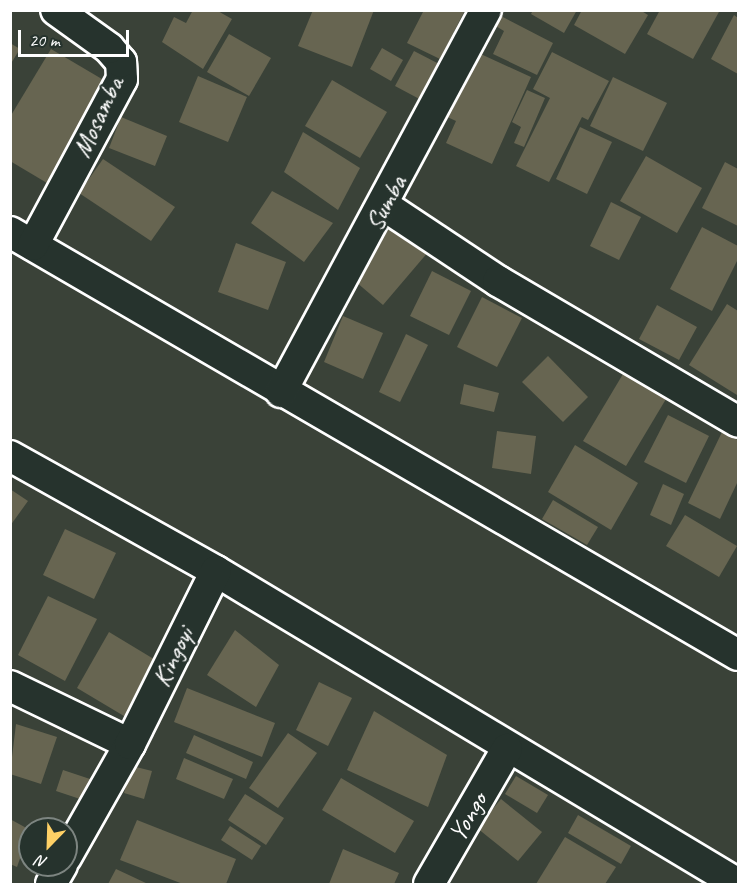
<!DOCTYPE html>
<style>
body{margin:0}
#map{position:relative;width:749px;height:895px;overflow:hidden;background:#3a4238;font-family:Caveat,sans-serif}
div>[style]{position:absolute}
.building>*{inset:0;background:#676551}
.roads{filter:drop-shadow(2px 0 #fff) drop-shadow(-2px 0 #fff) drop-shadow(0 2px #fff) drop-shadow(0 -2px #fff)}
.minor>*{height:30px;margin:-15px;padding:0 15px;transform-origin:15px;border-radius:15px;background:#26332d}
span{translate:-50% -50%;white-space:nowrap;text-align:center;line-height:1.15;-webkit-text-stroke:4.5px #26332d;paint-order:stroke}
.street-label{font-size:26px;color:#fff}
.frame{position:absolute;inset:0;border:12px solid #fff;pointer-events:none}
.north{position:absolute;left:18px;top:817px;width:60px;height:60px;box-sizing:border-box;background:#26332d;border:2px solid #7d8581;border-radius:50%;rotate:203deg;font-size:16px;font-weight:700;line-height:24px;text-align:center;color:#fff}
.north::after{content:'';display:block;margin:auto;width:21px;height:27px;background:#ffd166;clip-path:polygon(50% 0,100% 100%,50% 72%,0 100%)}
.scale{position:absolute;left:18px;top:30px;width:111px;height:27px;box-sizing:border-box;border:3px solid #fff;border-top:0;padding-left:8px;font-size:18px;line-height:21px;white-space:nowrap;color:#fff;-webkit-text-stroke:4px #26332d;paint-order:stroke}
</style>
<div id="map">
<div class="building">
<i style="clip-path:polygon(193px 10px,216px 10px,232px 19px,203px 69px,162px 42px,174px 17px,186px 23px)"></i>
<i style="clip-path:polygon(313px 10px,374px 10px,352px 67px,298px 46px)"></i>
<i style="clip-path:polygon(424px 10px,464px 12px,440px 59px,407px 43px)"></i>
<i style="clip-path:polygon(533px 10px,577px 10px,564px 33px,531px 14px)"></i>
<i style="clip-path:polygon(582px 10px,640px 10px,648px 15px,625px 54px,574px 25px)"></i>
<i style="clip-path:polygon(660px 10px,720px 10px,693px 59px,647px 34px)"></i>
<i style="clip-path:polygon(499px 15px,553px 43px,537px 75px,493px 54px,504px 31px,494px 25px)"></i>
<i style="clip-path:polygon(734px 15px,738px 18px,738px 74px,711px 59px)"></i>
<i style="clip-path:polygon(229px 34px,271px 58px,249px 96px,207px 72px)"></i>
<i style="clip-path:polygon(10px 43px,20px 49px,10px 65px)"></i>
<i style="clip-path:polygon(382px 48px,403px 60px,391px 81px,370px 69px)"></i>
<i style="clip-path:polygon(51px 49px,107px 82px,47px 183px,10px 161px,10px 117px)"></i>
<i style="clip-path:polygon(472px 50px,531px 77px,492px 164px,446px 143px,456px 121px,443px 115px)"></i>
<i style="clip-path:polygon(414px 51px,443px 66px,425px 102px,395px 86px)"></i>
<i style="clip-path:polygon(552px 52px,609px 81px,588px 120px,582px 117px,549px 182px,516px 166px,550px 98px,533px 89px)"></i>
<i style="clip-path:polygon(198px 76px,247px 97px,228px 142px,179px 122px)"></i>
<i style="clip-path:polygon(613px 77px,667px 103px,643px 151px,590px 126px)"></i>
<i style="clip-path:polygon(332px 80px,387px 112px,360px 158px,305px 126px)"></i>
<i style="clip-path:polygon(527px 90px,545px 98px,524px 147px,514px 143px,521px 127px,512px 122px)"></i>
<i style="clip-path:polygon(121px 117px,167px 136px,155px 166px,109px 148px)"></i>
<i style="clip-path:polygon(580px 127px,612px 142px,587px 194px,556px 179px)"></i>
<i style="clip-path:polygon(303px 132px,360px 168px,338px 210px,284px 172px)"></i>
<i style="clip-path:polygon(646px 156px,702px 188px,677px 233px,620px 201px)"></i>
<i style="clip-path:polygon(103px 159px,175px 207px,151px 241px,79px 193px)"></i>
<i style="clip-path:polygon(725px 162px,738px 169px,738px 226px,702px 208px)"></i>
<i style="clip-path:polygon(272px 191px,333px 223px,304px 262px,251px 223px)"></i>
<i style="clip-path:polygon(611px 202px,641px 217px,619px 260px,590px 246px)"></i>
<i style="clip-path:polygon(395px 222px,429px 251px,383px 305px,349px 276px)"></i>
<i style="clip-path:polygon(702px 227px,738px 246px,738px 259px,712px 311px,670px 289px)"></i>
<i style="clip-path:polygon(236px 243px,286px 262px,268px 310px,218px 292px)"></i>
<i style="clip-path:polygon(432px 271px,471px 291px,449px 335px,410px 316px)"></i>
<i style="clip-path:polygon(482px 297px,522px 318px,497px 367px,457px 347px)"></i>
<i style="clip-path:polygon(727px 304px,738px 311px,737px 395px,689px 365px)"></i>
<i style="clip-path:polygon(657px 305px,697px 327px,679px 360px,639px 339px)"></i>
<i style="clip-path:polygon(343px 316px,383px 333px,363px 379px,324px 362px)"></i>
<i style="clip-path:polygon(406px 334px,428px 345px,400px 402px,379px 392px)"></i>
<i style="clip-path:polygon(548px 356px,588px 397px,563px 422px,522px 382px)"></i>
<i style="clip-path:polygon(626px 369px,669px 394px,626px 466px,583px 441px)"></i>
<i style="clip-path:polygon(464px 384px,499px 393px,494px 412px,460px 404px)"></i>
<i style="clip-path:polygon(668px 415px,709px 436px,686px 483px,644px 462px)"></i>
<i style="clip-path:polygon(497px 431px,536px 436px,531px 474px,492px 468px)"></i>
<i style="clip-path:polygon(722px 432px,738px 440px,738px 481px,720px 519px,688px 503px)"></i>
<i style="clip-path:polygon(575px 445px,638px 483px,611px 530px,548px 492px)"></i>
<i style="clip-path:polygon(663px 484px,684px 494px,671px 525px,650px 515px)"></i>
<i style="clip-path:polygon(10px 489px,28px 501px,10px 526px)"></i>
<i style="clip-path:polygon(553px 500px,598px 527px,587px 545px,542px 519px)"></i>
<i style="clip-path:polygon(685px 515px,737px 546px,719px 577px,666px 546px)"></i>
<i style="clip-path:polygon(65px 529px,116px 553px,94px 599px,43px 575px)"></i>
<i style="clip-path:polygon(48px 596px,97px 619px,65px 681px,18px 655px)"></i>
<i style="clip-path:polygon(235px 630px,279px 665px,256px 707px,207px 675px)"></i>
<i style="clip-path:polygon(109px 632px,162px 664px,129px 719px,77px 688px)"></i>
<i style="clip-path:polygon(319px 682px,352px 698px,328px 746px,296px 730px)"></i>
<i style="clip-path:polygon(187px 688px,275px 723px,262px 757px,174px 722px)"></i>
<i style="clip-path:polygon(374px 711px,447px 755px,428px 807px,347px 770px)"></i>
<i style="clip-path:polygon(16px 724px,57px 737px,41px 784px,10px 774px)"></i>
<i style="clip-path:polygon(288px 733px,317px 753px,278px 808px,249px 788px)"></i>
<i style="clip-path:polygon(194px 735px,253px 762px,246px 779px,186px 753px)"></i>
<i style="clip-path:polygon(184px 758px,233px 779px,224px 799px,176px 779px)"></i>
<i style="clip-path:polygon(132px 766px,152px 771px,144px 799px,124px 793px)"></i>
<i style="clip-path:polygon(63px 770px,96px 781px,89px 802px,56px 791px)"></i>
<i style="clip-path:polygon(516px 776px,548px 795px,537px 813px,505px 794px)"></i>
<i style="clip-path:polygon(341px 778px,414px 821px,395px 853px,322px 810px)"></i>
<i style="clip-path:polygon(245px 794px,284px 818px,266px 845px,228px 820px)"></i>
<i style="clip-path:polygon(501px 799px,542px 832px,518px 861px,477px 828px)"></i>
<i style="clip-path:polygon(578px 815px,631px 846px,621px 864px,568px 833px)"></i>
<i style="clip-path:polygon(10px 819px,30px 830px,17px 867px,10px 864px)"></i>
<i style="clip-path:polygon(137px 820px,236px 859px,226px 884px,183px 884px,120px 860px)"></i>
<i style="clip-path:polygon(230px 826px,261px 846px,252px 860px,221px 840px)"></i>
<i style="clip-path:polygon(565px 837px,616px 867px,605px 884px,536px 884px)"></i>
<i style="clip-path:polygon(343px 849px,399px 873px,394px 884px,329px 884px)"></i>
<i style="clip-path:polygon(116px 869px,148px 884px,108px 884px)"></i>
</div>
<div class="roads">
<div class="minor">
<i style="left:385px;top:206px;width:136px;rotate:33.6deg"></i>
<i style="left:498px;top:281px;width:278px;rotate:30.4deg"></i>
<i style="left:10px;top:232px;width:842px;rotate:30.16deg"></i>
<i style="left:33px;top:245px;width:188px;rotate:-61.8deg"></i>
<i style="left:122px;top:79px;width:17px;rotate:-93deg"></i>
<i style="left:121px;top:62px;width:18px;rotate:-131deg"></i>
<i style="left:109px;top:48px;width:65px;rotate:-144.4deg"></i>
<i style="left:281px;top:392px;width:434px;rotate:-61.8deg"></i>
<i style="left:10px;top:456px;width:236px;rotate:29.2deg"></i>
<i style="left:216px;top:571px;width:609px;rotate:30.95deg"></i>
<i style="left:10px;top:686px;width:133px;rotate:25.8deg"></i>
<i style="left:66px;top:857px;width:130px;rotate:-60.5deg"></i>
<i style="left:130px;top:744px;width:193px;rotate:-63.6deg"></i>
<i style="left:51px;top:884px;width:22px;rotate:-60deg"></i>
<i style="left:429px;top:884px;width:156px;rotate:-60deg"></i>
</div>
</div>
<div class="street-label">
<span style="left:98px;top:117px;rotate:-65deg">Mosamba</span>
<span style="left:386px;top:203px;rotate:-62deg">Sumba</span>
<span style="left:173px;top:657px;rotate:-64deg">Kingoyi</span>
<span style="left:468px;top:817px;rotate:-60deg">Yongo</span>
</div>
<div class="frame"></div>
<div class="north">N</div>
<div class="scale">20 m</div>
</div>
